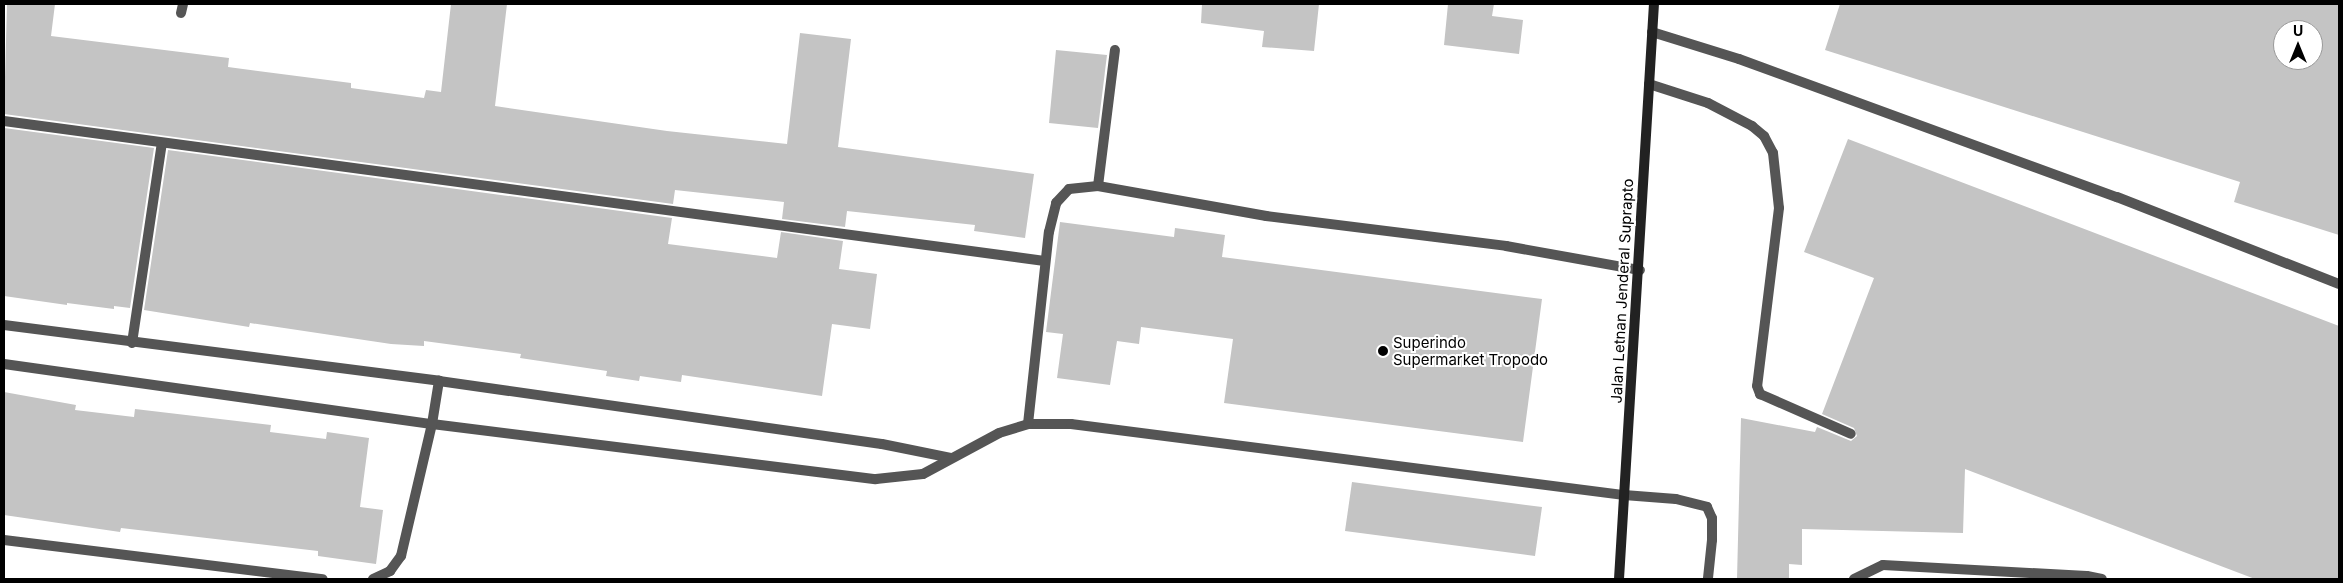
<!DOCTYPE html>
<style>
body{margin:0}
#map{position:relative;width:2343px;height:583px;overflow:hidden;background:#fff;font-family:Inter,sans-serif}
div>[style]{position:absolute}
.building>*{inset:0;background:#c4c4c4}
.lane>*{height:10px;margin:-5px;padding:0 5px;transform-origin:5px;border-radius:5px;background:#555}
.street>*{height:10px;margin:-5px;padding:0 5px;transform-origin:5px;border-radius:5px;background:#555}
.secondary>*{height:10px;margin:-5px;padding:0 5px;transform-origin:5px;border-radius:5px;background:#222}
.dots>*{width:14px;height:14px;translate:-50% -50%;box-sizing:border-box;border:2px solid #fff;border-radius:50%}
span{translate:-50% -50%;white-space:nowrap;text-align:center;line-height:1.15;-webkit-text-stroke:4px #fff;paint-order:stroke}
.street-label{font-size:15px;color:#000}
.poi-label{font-size:15px;color:#000}
.left{translate:0 -50%;text-align:left}
.frame{position:absolute;inset:0;border:5px solid #000;pointer-events:none}
.north{position:absolute;left:2273px;top:20px;width:50px;height:50px;box-sizing:border-box;background:#fff;border:1px solid #999;border-radius:50%;rotate:0deg;font-size:14px;font-weight:700;line-height:20px;text-align:center;color:#000}
.north::after{content:'';display:block;margin:auto;width:18px;height:22px;background:#000;clip-path:polygon(50% 0,100% 100%,50% 72%,0 100%)}
</style>
<div id="map">
<div class="building">
<i style="clip-path:polygon(7px 4px,55px 4px,51px 36px,229px 58px,228px 67px,351px 83px,351px 88px,424px 98px,426px 90px,441px 92px,451px 4px,507px 4px,495px 106px,667px 131px,787px 144px,800px 33px,851px 39px,838px 147px,1034px 174px,1025px 238px,974px 231px,975px 225px,847px 211px,845px 227px,782px 219px,784px 202px,675px 190px,673px 204px,4px 114px)"></i>
<i style="clip-path:polygon(1202px 4px,1319px 4px,1314px 51px,1262px 47px,1264px 31px,1201px 23px)"></i>
<i style="clip-path:polygon(1448px 4px,1494px 4px,1492px 16px,1523px 20px,1519px 54px,1444px 45px)"></i>
<i style="clip-path:polygon(evenodd,1840px 4px,2339px 4px,2339px 235px,2234px 202px,2240px 182px,1825px 50px,1840px 4px,2283px 30px,2313px 30px,2313px 60px,2283px 60px,2283px 30px)"></i>
<i style="clip-path:polygon(1056px 50px,1107px 55px,1098px 128px,1049px 123px)"></i>
<i style="clip-path:polygon(4px 128px,154px 148px,130px 308px,114px 306px,114px 309px,67px 303px,67px 305px,4px 296px)"></i>
<i style="clip-path:polygon(1848px 139px,2339px 326px,2339px 579px,2255px 579px,1965px 469px,1963px 533px,1802px 529px,1802px 565px,1789px 564px,1789px 579px,1737px 579px,1741px 418px,1815px 432px,1817px 427px,1851px 441px,1857px 436px,1854px 428px,1822px 414px,1874px 278px,1804px 252px)"></i>
<i style="clip-path:polygon(168px 150px,672px 218px,668px 244px,777px 258px,781px 232px,843px 241px,839px 269px,877px 274px,870px 329px,832px 324px,822px 396px,682px 375px,681px 382px,640px 376px,639px 381px,606px 376px,607px 371px,520px 358px,521px 354px,424px 341px,424px 346px,391px 344px,250px 323px,249px 327px,144px 310px)"></i>
<i style="clip-path:polygon(1060px 222px,1174px 237px,1175px 228px,1225px 235px,1222px 257px,1542px 299px,1523px 442px,1224px 403px,1233px 339px,1141px 327px,1139px 344px,1117px 341px,1110px 385px,1057px 378px,1063px 334px,1046px 332px)"></i>
<i style="clip-path:polygon(4px 392px,76px 405px,75px 410px,134px 417px,135px 409px,271px 425px,270px 432px,326px 439px,327px 432px,369px 438px,360px 507px,383px 510px,376px 564px,318px 556px,318px 551px,121px 528px,120px 532px,4px 515px)"></i>
<i style="clip-path:polygon(1352px 482px,1542px 507px,1535px 556px,1345px 531px)"></i>
</div>
<div class="lane">
<i style="left:1652px;top:32px;width:91px;rotate:17.2deg"></i>
<i style="left:1739px;top:59px;width:402px;rotate:20.1deg"></i>
<i style="left:2117px;top:197px;width:238px;rotate:21.4deg"></i>
<i style="left:1649px;top:84px;width:62px;rotate:17.9deg"></i>
<i style="left:1708px;top:103px;width:50px;rotate:27.6deg"></i>
<i style="left:1752px;top:126px;width:16px;rotate:40deg"></i>
<i style="left:1764px;top:136px;width:19px;rotate:62deg"></i>
<i style="left:1773px;top:153px;width:55px;rotate:83.8deg"></i>
<i style="left:1779px;top:208px;width:179px;rotate:97deg"></i>
<i style="left:1757px;top:386px;width:9px;rotate:69deg"></i>
<i style="left:1760px;top:394px;width:99px;rotate:23.7deg"></i>
<i style="left:1624px;top:495px;width:52px;rotate:4.4deg"></i>
<i style="left:1676px;top:499px;width:32px;rotate:14deg"></i>
<i style="left:1707px;top:507px;width:12px;rotate:66deg"></i>
<i style="left:1712px;top:518px;width:22px;rotate:90deg"></i>
<i style="left:1712px;top:540px;width:39px;rotate:96deg"></i>
<i style="left:1854px;top:579px;width:32px;rotate:-26deg"></i>
<i style="left:1883px;top:565px;width:204px;rotate:3.1deg"></i>
<i style="left:2087px;top:576px;width:15px;rotate:11deg"></i>
</div>
<div class="street">
<i style="left:181px;top:13px;width:9px;rotate:-77deg"></i>
<i style="left:4px;top:121px;width:1050px;rotate:7.66deg"></i>
<i style="left:1098px;top:186px;width:137px;rotate:-82.9deg"></i>
<i style="left:4px;top:325px;width:439px;rotate:7.3deg"></i>
<i style="left:439px;top:381px;width:447px;rotate:8.1deg"></i>
<i style="left:882px;top:444px;width:70px;rotate:11.5deg"></i>
<i style="left:132px;top:343px;width:202px;rotate:-81.5deg"></i>
<i style="left:4px;top:364px;width:432px;rotate:8deg"></i>
<i style="left:432px;top:424px;width:447px;rotate:7.1deg"></i>
<i style="left:876px;top:479px;width:47px;rotate:-6.1deg"></i>
<i style="left:923px;top:474px;width:86px;rotate:-28.3deg"></i>
<i style="left:999px;top:433px;width:30px;rotate:-17deg"></i>
<i style="left:1028px;top:424px;width:43px"></i>
<i style="left:1071px;top:424px;width:558px;rotate:7.32deg"></i>
<i style="left:1028px;top:424px;width:193px;rotate:-83.8deg"></i>
<i style="left:1049px;top:232px;width:30px;rotate:-76deg"></i>
<i style="left:1056px;top:203px;width:19px;rotate:-47deg"></i>
<i style="left:1069px;top:189px;width:29px;rotate:-6deg"></i>
<i style="left:1098px;top:186px;width:171px;rotate:10.1deg"></i>
<i style="left:1266px;top:216px;width:242px;rotate:7.1deg"></i>
<i style="left:1506px;top:246px;width:136px;rotate:10.2deg"></i>
<i style="left:4px;top:540px;width:321px;rotate:7deg"></i>
<i style="left:373px;top:579px;width:19px;rotate:-25deg"></i>
<i style="left:390px;top:571px;width:19px;rotate:-54deg"></i>
<i style="left:401px;top:556px;width:136px;rotate:-76.8deg"></i>
<i style="left:432px;top:424px;width:44px;rotate:-80.8deg"></i>
</div>
<div class="secondary">
<i style="left:1619px;top:579px;width:576px;rotate:-86.52deg"></i>
</div>
<div class="dots">
<i style="left:1383px;top:351px;background:#000"></i>
</div>
<div class="street-label">
<span style="left:1622px;top:291px;rotate:-87deg">Jalan Letnan Jenderal Suprapto</span>
</div>
<div class="poi-label">
<span class="left" style="left:1393px;top:351px">Superindo<br>Supermarket Tropodo</span>
</div>
<div class="frame"></div>
<div class="north">U</div>
</div>
